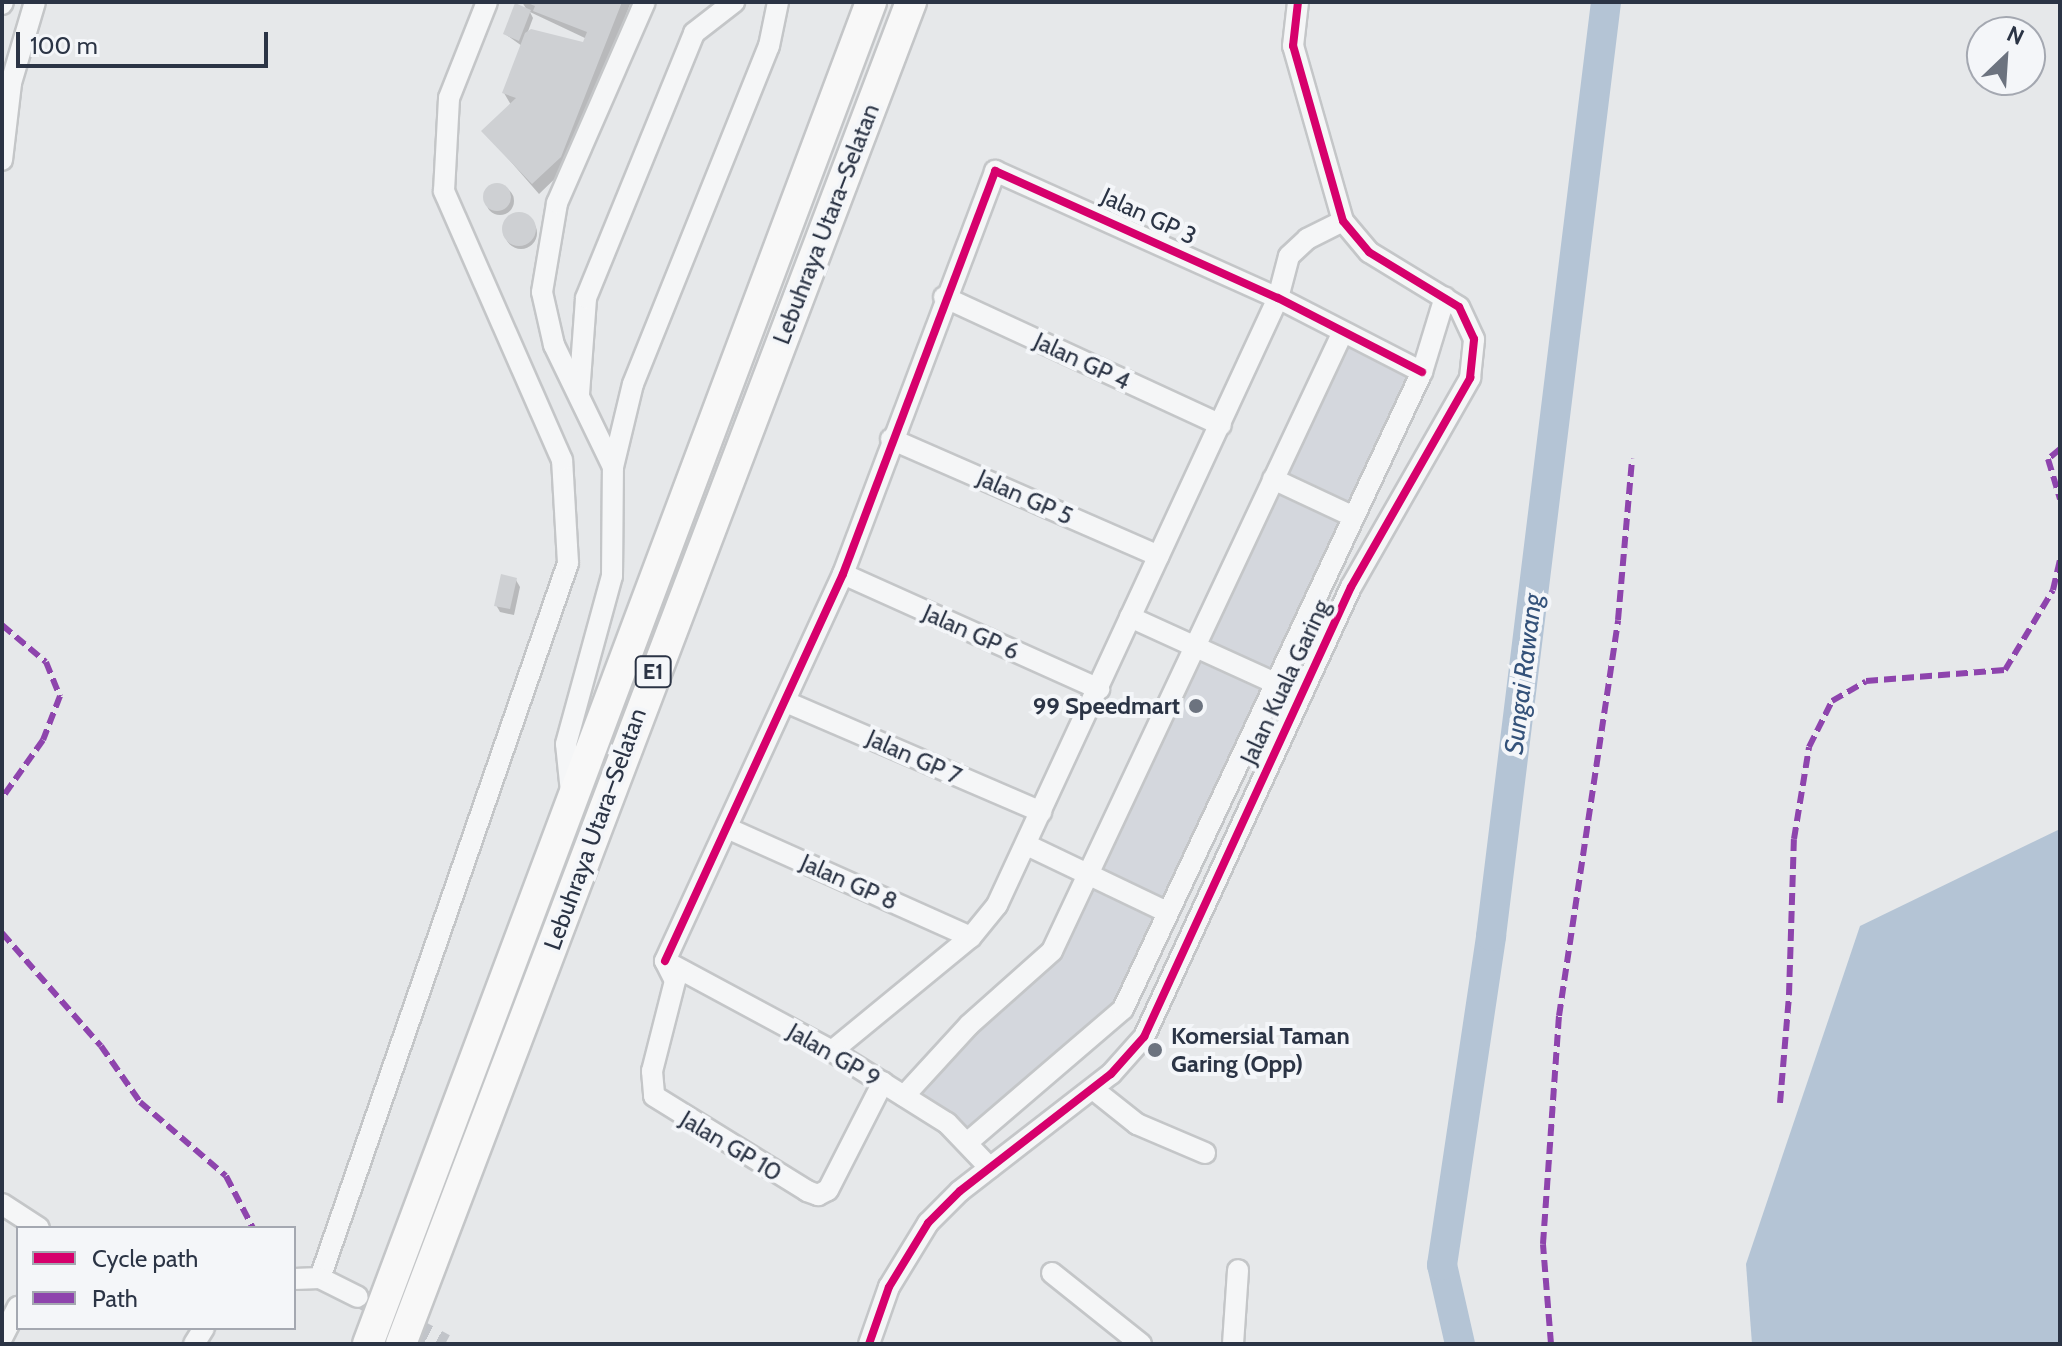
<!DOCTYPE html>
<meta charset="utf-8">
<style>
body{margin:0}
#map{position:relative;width:2062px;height:1346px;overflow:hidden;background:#e6e8ea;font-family:Cabin,sans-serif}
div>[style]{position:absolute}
.built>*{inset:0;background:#d4d7dd}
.water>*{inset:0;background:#b4c4d5}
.shadow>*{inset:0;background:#0003}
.round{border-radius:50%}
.river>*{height:30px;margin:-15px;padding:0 15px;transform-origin:15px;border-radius:15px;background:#b4c4d5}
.building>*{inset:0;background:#ced0d3}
.minor-tunnel>*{height:20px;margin-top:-10px;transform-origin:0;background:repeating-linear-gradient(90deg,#c1c4c9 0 20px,transparent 0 30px)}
.roads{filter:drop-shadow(2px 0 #c4c6c8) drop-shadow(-2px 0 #c4c6c8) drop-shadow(0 2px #c4c6c8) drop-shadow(0 -2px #c4c6c8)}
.minor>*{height:20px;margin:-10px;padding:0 10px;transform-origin:10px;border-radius:10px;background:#f5f6f7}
.highway>*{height:30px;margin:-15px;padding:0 15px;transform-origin:15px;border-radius:15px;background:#f8f8f8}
.quiet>*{height:6px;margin-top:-3px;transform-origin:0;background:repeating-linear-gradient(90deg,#8e44ad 0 12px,transparent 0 18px)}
.cycleway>*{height:8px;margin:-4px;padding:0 4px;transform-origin:4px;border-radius:4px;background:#d6006c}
.dots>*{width:22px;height:22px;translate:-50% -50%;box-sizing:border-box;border:4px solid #f4f6f9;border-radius:50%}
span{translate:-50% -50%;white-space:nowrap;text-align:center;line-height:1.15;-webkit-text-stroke:8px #f4f6f9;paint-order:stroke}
.shield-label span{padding:2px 6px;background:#f4f6f9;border:2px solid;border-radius:6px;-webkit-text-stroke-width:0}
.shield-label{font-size:22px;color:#2b3445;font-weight:700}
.street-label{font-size:24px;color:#2b3445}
.poi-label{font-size:24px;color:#2b3445;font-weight:700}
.right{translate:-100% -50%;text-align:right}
.left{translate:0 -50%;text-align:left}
.water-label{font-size:26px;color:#34527a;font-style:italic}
.frame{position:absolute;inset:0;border:4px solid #2b3445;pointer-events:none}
.legend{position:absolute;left:16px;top:1226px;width:280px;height:104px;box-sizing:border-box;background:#f4f6f9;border:2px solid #a4a8b1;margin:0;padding:10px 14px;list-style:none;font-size:24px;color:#2b3445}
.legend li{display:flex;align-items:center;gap:16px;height:40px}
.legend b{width:40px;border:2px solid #a4a8b1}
.north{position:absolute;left:1966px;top:16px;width:80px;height:80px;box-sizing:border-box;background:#f4f6f9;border:2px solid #a4a8b1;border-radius:50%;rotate:25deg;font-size:22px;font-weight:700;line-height:32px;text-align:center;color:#2b3445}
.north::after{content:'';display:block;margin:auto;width:28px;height:36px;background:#6c737f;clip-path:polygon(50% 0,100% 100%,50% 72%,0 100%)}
.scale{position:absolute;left:16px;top:32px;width:252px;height:36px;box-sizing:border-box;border:4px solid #2b3445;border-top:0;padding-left:10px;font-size:24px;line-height:28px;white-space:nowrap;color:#2b3445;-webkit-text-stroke:6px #f4f6f9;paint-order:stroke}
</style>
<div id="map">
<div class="built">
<i style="clip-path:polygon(1343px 342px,1415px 376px,1120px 1006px,972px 1133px,912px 1093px,1056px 953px)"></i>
</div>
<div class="water">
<i style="clip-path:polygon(2060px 829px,2060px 1344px,1752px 1344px,1746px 1264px,1860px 926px)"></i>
</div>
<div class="shadow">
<i style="clip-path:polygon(evenodd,522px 2px,631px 2px,566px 168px,539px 194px,484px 131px,511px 105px,504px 93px,522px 46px,505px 34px,527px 10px,522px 2px,530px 12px,587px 39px,585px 45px,527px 34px,533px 18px,530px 12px)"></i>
<i class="round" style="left:486px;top:187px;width:28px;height:28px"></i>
<i class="round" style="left:505px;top:217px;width:32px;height:32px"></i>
<i style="clip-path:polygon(516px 580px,520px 587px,514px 615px,500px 612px,496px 605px)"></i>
</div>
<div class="river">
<i style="left:1460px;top:1344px;width:81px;rotate:-102.8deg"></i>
<i style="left:1442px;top:1265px;width:333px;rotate:-81.5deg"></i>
<i style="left:1491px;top:936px;width:941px;rotate:-82.98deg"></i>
</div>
<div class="building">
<i style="clip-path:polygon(525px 2px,622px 2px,561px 157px,532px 184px,481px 131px,516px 98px,502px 93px,525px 33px,531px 29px,583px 42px,587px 32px,533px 11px,535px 6px)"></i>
<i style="clip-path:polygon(515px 3px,531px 10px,519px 41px,503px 34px)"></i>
<i class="round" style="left:483px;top:183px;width:28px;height:28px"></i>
<i class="round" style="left:502px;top:212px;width:34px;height:34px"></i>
<i style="clip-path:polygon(501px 574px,517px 578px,510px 609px,494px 606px)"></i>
</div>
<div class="minor-tunnel">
<i style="left:358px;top:1297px;width:99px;rotate:28.4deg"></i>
</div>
<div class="roads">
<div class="minor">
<i style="left:2px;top:4px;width:2px;rotate:-63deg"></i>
<i style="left:2px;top:160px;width:78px;rotate:-83.3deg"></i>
<i style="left:11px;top:83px;width:84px;rotate:-73.5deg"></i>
<i style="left:944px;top:297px;width:305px;rotate:24.8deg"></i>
<i style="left:579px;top:394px;width:96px;rotate:-85.8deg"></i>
<i style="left:586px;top:298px;width:286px;rotate:-67.8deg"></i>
<i style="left:694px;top:33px;width:51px;rotate:-37.8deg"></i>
<i style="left:891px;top:439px;width:292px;rotate:23.6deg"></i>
<i style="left:613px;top:467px;width:85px;rotate:-76.5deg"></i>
<i style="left:633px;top:384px;width:364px;rotate:-68.1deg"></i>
<i style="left:769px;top:46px;width:45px;rotate:-78.4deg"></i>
<i style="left:1273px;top:479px;width:89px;rotate:25.1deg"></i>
<i style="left:843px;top:574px;width:281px;rotate:24.2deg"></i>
<i style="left:1130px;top:617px;width:162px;rotate:24.5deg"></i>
<i style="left:786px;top:702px;width:278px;rotate:23.3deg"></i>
<i style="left:571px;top:792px;width:48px;rotate:-95.9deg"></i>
<i style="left:566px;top:744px;width:174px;rotate:-74.7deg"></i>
<i style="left:612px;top:576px;width:109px;rotate:-89.5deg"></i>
<i style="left:613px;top:467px;width:136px;rotate:-115.8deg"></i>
<i style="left:554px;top:345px;width:54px;rotate:-102.8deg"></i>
<i style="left:542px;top:292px;width:90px;rotate:-80.4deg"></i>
<i style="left:557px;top:203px;width:219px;rotate:-66.4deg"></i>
<i style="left:727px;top:828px;width:267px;rotate:24.1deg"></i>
<i style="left:1027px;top:845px;width:155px;rotate:25.6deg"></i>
<i style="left:665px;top:961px;width:426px;rotate:-65.3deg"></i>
<i style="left:843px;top:574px;width:431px;rotate:-69.3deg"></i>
<i style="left:995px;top:171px;width:310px;rotate:24.2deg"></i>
<i style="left:1278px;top:298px;width:162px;rotate:27.2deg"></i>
<i style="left:665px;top:961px;width:22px;rotate:63deg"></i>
<i style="left:675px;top:981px;width:93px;rotate:104.3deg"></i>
<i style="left:652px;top:1071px;width:25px;rotate:85deg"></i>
<i style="left:654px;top:1096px;width:180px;rotate:31.8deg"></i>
<i style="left:807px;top:1191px;width:12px;rotate:20deg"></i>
<i style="left:818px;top:1195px;width:11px;rotate:-27deg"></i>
<i style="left:828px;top:1190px;width:121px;rotate:-63deg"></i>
<i style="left:665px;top:961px;width:190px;rotate:28.3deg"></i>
<i style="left:832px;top:1051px;width:136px;rotate:32.1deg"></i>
<i style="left:947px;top:1123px;width:62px;rotate:46.3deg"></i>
<i style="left:832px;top:1051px;width:180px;rotate:-39.4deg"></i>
<i style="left:971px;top:937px;width:41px;rotate:-50.9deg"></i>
<i style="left:997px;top:905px;width:669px;rotate:-65.16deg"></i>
<i style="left:1278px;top:298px;width:43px;rotate:-75.3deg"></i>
<i style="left:1289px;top:256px;width:25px;rotate:-43deg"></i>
<i style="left:1307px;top:239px;width:40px;rotate:-26.6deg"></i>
<i style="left:1093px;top:1089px;width:56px;rotate:38.5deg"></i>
<i style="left:1137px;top:1124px;width:74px;rotate:23.1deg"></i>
<i style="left:904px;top:1096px;width:96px;rotate:-47.5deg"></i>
<i style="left:969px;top:1025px;width:111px;rotate:-41.7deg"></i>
<i style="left:1052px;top:951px;width:682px;rotate:-64.83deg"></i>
<i style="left:968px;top:1142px;width:204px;rotate:-40.6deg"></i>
<i style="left:1123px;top:1009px;width:704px;rotate:-64.86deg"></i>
<i style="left:1422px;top:372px;width:78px;rotate:-73deg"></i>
<i style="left:2px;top:1204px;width:44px;rotate:33deg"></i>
<i style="left:1052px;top:1273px;width:114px;rotate:38.6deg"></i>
<i style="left:320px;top:1278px;width:757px;rotate:-70.87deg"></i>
<i style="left:568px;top:563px;width:103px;rotate:-93.3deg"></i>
<i style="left:562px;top:460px;width:294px;rotate:-113.7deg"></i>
<i style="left:444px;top:191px;width:93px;rotate:-86.9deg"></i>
<i style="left:449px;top:98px;width:103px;rotate:-68.4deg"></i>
<i style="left:294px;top:1279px;width:26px;rotate:-2deg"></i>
<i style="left:320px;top:1278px;width:42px;rotate:26.6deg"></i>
<i style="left:2px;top:1338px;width:35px;rotate:-63deg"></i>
<i style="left:194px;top:1344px;width:19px;rotate:-58deg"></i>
<i style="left:869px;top:1344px;width:60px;rotate:-70.7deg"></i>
<i style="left:889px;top:1287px;width:75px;rotate:-58.6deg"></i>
<i style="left:928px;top:1223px;width:45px;rotate:-45deg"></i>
<i style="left:960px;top:1191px;width:191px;rotate:-37.8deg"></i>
<i style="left:1111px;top:1074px;width:50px;rotate:-48.3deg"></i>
<i style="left:1144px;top:1037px;width:495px;rotate:-65.3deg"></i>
<i style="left:1351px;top:587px;width:241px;rotate:-60.3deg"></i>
<i style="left:1470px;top:378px;width:39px;rotate:-84deg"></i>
<i style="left:1474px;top:339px;width:35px;rotate:-115deg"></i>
<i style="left:1459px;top:307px;width:105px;rotate:-148.6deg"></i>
<i style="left:1369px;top:252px;width:40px;rotate:-130deg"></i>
<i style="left:1343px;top:221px;width:182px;rotate:-105.9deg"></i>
<i style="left:1293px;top:46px;width:44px;rotate:-83.5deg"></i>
<i style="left:1233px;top:1344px;width:74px;rotate:-86.1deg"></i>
</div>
<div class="highway">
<i style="left:368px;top:1344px;width:1433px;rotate:-69.45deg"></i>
<i style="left:401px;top:1344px;width:1436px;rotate:-69.19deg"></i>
</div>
</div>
<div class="quiet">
<i style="left:2060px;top:449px;width:16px;rotate:140deg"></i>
<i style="left:2048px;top:459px;width:42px;rotate:73.3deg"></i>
<i style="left:2px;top:625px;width:57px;rotate:40.1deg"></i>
<i style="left:46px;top:662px;width:37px;rotate:68deg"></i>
<i style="left:60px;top:696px;width:47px;rotate:111.1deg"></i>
<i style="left:43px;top:740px;width:71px;rotate:125.3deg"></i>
<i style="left:2px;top:933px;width:150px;rotate:48.8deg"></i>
<i style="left:101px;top:1046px;width:68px;rotate:55.1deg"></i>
<i style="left:140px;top:1102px;width:113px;rotate:40.7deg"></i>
<i style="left:226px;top:1176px;width:59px;rotate:62.6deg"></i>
<i style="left:1780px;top:1103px;width:108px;rotate:-85.2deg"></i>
<i style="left:1789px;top:995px;width:156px;rotate:-88.2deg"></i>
<i style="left:1794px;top:839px;width:93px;rotate:-80.7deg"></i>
<i style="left:1809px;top:747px;width:51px;rotate:-63.4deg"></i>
<i style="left:1832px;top:701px;width:39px;rotate:-30deg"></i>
<i style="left:1866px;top:681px;width:139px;rotate:-4.5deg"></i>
<i style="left:2005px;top:670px;width:93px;rotate:-59deg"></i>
<i style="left:2053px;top:590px;width:32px;rotate:-77deg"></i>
<i style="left:1551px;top:1344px;width:100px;rotate:-94.6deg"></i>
<i style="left:1543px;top:1244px;width:229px;rotate:-86deg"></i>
<i style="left:1559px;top:1016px;width:400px;rotate:-81.5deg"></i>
<i style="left:1618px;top:620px;width:162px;rotate:-85deg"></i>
</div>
<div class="cycleway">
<i style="left:665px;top:961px;width:426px;rotate:-65.3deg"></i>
<i style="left:843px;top:574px;width:431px;rotate:-69.3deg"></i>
<i style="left:995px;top:171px;width:310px;rotate:24.2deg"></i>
<i style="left:1278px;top:298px;width:162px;rotate:27.2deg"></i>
<i style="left:869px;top:1344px;width:60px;rotate:-70.7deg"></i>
<i style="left:889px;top:1287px;width:75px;rotate:-58.6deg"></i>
<i style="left:928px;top:1223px;width:45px;rotate:-45deg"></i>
<i style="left:960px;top:1191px;width:191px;rotate:-37.8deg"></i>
<i style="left:1111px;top:1074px;width:50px;rotate:-48.3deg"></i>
<i style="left:1144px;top:1037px;width:495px;rotate:-65.3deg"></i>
<i style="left:1351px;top:587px;width:241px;rotate:-60.3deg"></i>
<i style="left:1470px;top:378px;width:39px;rotate:-84deg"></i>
<i style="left:1474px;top:339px;width:35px;rotate:-115deg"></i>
<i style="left:1459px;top:307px;width:105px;rotate:-148.6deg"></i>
<i style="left:1369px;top:252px;width:40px;rotate:-130deg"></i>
<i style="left:1343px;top:221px;width:182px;rotate:-105.9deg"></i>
<i style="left:1293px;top:46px;width:44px;rotate:-83.5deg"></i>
</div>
<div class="dots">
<i style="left:1196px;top:706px;background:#6c737f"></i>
<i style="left:1155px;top:1050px;background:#6c737f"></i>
</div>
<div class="shield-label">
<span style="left:653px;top:672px">E1</span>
</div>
<div class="street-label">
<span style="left:1149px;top:216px;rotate:25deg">Jalan GP 3</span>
<span style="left:826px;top:224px;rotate:-69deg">Lebuhraya Utara–Selatan</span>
<span style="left:1082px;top:361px;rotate:25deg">Jalan GP 4</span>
<span style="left:1025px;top:497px;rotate:24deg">Jalan GP 5</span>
<span style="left:971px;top:632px;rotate:24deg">Jalan GP 6</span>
<span style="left:1285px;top:682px;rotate:-65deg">Jalan Kuala Garing</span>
<span style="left:914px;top:757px;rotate:24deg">Jalan GP 7</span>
<span style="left:595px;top:829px;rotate:-70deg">Lebuhraya Utara–Selatan</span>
<span style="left:849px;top:882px;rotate:24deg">Jalan GP 8</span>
<span style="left:834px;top:1055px;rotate:30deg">Jalan GP 9</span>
<span style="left:731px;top:1146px;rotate:31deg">Jalan GP 10</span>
</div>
<div class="poi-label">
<span class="right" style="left:1180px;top:706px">99 Speedmart</span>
<span class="left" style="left:1171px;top:1050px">Komersial Taman<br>Garing (Opp)</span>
</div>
<div class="water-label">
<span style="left:1524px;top:674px;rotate:-83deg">Sungai Rawang</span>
</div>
<div class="frame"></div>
<ul class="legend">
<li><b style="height:10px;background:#d6006c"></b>Cycle path</li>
<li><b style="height:10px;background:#8e44ad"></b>Path</li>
</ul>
<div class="north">N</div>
<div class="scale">100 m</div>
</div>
